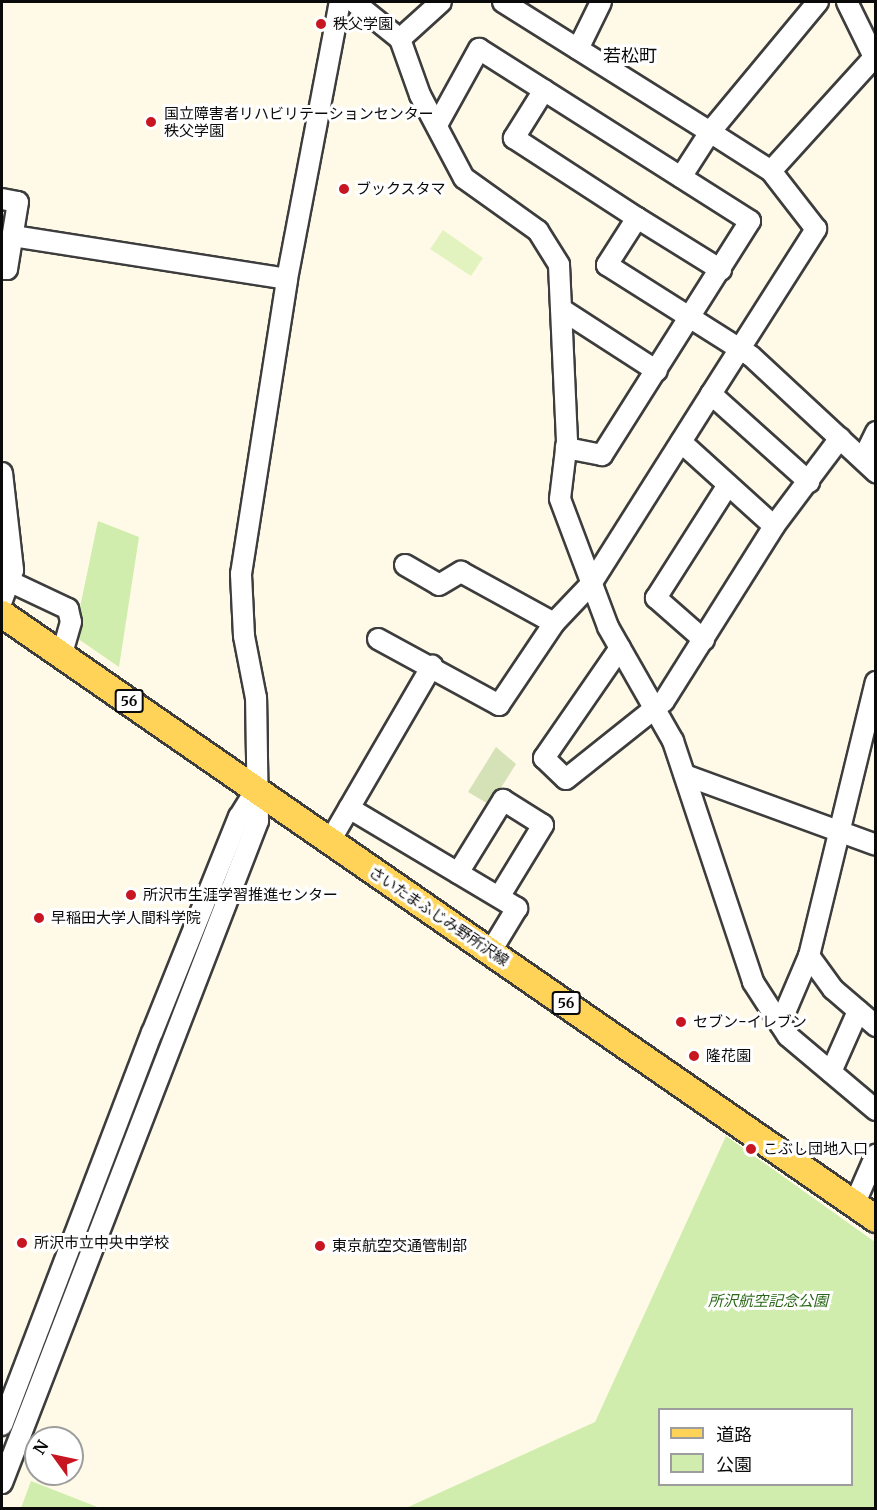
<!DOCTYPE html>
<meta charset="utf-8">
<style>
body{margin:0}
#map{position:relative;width:877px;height:1510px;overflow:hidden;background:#fffae7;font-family:Merriweather,"Noto Sans JP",serif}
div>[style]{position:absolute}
.green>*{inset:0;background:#d0edad}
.cemetery>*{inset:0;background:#d5e2b7}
.pitch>*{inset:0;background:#e3f3c0}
.roads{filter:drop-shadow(2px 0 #3d3d3d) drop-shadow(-2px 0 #3d3d3d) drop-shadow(0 2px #3d3d3d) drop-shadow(0 -2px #3d3d3d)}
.minor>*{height:20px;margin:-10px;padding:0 10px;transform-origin:10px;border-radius:10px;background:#fff}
.major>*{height:26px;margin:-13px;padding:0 13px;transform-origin:13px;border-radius:13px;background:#ffd357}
.dots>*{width:16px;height:16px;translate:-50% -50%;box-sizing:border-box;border:3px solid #fff;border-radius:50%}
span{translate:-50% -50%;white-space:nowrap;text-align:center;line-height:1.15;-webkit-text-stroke:6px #fff;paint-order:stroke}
.shield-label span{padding:2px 4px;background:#fff;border:2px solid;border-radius:4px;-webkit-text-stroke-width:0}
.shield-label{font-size:14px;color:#0a0a0a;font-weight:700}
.poi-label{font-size:15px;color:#0a0a0a}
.left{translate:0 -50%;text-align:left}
.street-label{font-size:15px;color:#0a0a0a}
.park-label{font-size:15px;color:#286715;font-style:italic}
.quarter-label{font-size:18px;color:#0a0a0a}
.frame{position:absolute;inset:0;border:3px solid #0a0a0a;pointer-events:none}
.legend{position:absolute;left:658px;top:1408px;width:195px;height:78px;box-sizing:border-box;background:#fff;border:2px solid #9d9d9d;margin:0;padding:8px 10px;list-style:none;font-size:18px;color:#0a0a0a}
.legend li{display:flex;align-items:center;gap:12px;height:30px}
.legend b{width:30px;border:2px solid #9d9d9d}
.north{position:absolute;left:24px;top:1426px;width:60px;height:60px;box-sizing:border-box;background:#fff;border:2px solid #9d9d9d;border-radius:50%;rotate:303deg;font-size:16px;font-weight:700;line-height:24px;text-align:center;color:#0a0a0a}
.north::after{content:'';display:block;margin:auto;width:21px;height:27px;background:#c71521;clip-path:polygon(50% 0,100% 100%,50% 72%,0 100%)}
</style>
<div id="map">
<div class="green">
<i style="clip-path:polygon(98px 521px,139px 537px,119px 667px,74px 636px)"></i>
<i style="clip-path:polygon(evenodd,726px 1136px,875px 1242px,875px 1508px,406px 1508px,595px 1422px,726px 1136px,660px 1410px,852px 1410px,852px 1484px,660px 1484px,660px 1410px)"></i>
<i style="clip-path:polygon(31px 1481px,100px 1508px,21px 1508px)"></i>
</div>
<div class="cemetery">
<i style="clip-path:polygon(496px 747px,516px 764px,490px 805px,468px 792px)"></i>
</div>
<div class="pitch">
<i style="clip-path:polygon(443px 230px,483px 258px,471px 276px,430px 249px)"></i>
</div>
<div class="roads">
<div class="minor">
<i style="left:354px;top:2px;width:59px;rotate:38.8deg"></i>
<i style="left:400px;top:39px;width:55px;rotate:-42.1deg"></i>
<i style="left:503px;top:2px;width:244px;rotate:32.1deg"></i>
<i style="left:710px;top:132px;width:169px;rotate:-50.3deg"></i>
<i style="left:847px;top:2px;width:66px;rotate:63.8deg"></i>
<i style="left:400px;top:39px;width:59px;rotate:70.3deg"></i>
<i style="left:420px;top:95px;width:94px;rotate:62.1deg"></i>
<i style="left:464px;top:178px;width:91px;rotate:35.6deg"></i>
<i style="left:538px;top:231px;width:40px;rotate:58deg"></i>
<i style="left:559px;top:265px;width:176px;rotate:87.4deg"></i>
<i style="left:567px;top:441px;width:58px;rotate:96.9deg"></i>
<i style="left:560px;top:499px;width:137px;rotate:69.4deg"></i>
<i style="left:608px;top:627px;width:131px;rotate:60.3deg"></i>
<i style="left:673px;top:741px;width:254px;rotate:71.6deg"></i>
<i style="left:753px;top:982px;width:64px;rotate:57.1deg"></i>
<i style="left:788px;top:1036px;width:115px;rotate:40.1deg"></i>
<i style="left:578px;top:49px;width:52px;rotate:-63.9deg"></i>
<i style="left:544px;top:90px;width:57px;rotate:122deg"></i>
<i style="left:514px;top:138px;width:147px;rotate:33deg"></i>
<i style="left:437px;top:125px;width:87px;rotate:-61.1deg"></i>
<i style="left:479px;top:49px;width:321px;rotate:32.4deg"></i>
<i style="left:750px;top:221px;width:277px;rotate:122.3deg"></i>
<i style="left:602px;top:455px;width:37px;rotate:-169deg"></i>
<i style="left:681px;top:177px;width:54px;rotate:-57.2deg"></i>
<i style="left:710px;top:132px;width:72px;rotate:32.6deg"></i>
<i style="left:771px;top:171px;width:156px;rotate:-47.8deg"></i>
<i style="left:2px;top:199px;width:16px;rotate:11deg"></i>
<i style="left:18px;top:202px;width:68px;rotate:99.3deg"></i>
<i style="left:7px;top:269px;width:5px;rotate:180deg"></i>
<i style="left:13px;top:236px;width:277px;rotate:8.9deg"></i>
<i style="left:721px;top:270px;width:99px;rotate:-148.2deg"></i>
<i style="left:637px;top:218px;width:56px;rotate:122.6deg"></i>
<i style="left:607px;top:265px;width:170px;rotate:32.3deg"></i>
<i style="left:751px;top:356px;width:171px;rotate:42.9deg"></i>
<i style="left:561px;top:309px;width:114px;rotate:32.9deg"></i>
<i style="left:711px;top:394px;width:196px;rotate:-57.5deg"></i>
<i style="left:816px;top:229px;width:73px;rotate:-127.8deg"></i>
<i style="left:681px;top:442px;width:125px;rotate:42.1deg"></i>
<i style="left:863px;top:459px;width:30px;rotate:-64deg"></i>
<i style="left:2px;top:473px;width:98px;rotate:83.5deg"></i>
<i style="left:13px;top:570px;width:33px;rotate:110deg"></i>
<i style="left:405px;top:565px;width:39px;rotate:30deg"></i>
<i style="left:439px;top:585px;width:26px;rotate:-31deg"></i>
<i style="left:461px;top:572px;width:106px;rotate:28.7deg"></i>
<i style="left:13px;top:583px;width:61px;rotate:25.3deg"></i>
<i style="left:68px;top:609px;width:13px;rotate:77deg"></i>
<i style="left:71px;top:622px;width:33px;rotate:106deg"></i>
<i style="left:378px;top:639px;width:138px;rotate:28.6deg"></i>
<i style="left:499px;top:705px;width:99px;rotate:-56.1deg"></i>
<i style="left:554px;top:623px;width:54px;rotate:-46.5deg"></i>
<i style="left:591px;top:584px;width:225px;rotate:-57.7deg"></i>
<i style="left:711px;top:394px;width:132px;rotate:41.9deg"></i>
<i style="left:704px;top:640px;width:64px;rotate:-138.8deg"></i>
<i style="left:656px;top:598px;width:134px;rotate:-57.5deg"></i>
<i style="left:620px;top:648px;width:134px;rotate:124.6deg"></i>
<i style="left:544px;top:758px;width:30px;rotate:44deg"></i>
<i style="left:566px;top:779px;width:125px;rotate:-38.5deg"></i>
<i style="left:664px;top:701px;width:207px;rotate:-57.8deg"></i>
<i style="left:774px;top:526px;width:110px;rotate:-53.1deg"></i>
<i style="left:685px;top:775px;width:203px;rotate:20.1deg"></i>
<i style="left:349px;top:808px;width:196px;rotate:30.8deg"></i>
<i style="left:517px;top:908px;width:50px;rotate:121.2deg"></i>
<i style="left:330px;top:841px;width:203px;rotate:-59.8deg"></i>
<i style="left:458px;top:873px;width:86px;rotate:-58.3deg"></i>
<i style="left:503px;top:800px;width:47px;rotate:32deg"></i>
<i style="left:543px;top:825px;width:84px;rotate:121.4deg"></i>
<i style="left:809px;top:956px;width:41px;rotate:54deg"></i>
<i style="left:833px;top:989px;width:57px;rotate:40.7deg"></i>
<i style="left:780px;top:1024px;width:74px;rotate:-66.9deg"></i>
<i style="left:809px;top:956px;width:282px;rotate:-76.3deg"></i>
<i style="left:831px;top:1072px;width:67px;rotate:-66.1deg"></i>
<i style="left:854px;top:1205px;width:55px;rotate:-66.3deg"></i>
<i style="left:2px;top:1425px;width:420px;rotate:-69.1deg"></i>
<i style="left:152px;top:1033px;width:233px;rotate:-68.1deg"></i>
<i style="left:239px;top:817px;width:31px;rotate:-58deg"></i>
<i style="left:2px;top:1483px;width:710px;rotate:-68.86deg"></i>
<i style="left:258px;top:821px;width:123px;rotate:-90.9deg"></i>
<i style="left:256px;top:698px;width:63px;rotate:-101deg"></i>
<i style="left:244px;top:636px;width:62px;rotate:-92.8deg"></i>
<i style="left:241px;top:574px;width:299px;rotate:-81.1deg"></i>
<i style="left:287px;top:279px;width:282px;rotate:-79.2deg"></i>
</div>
<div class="major">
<i style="left:2px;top:614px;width:1063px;rotate:34.69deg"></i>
</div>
</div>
<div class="dots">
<i style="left:321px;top:24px;background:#c71521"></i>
<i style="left:151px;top:122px;background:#c71521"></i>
<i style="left:344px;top:189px;background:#c71521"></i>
<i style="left:131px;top:895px;background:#c71521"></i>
<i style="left:39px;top:918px;background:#c71521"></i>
<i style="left:681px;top:1022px;background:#c71521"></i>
<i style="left:694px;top:1056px;background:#c71521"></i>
<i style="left:751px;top:1149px;background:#c71521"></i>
<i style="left:22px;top:1243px;background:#c71521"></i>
<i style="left:320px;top:1246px;background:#c71521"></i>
</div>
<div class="shield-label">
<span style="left:129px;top:701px">56</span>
<span style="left:566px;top:1003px">56</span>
</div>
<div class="poi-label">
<span class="left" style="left:333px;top:24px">秩父学園</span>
<span class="left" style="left:164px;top:122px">国立障害者リハビリテーションセンター<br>秩父学園</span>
<span class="left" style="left:356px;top:189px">ブックスタマ</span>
<span class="left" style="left:143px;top:895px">所沢市生涯学習推進センター</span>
<span class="left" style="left:51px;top:918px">早稲田大学人間科学院</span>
<span class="left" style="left:693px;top:1022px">セブン-イレブン</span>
<span class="left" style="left:706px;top:1056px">隆花園</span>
<span class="left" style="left:763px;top:1149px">こぶし団地入口</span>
<span class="left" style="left:34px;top:1243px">所沢市立中央中学校</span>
<span class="left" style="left:332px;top:1246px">東京航空交通管制部</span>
</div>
<div class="street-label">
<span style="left:439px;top:916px;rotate:34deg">さいたまふじみ野所沢線</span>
</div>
<div class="park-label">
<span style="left:768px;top:1301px">所沢航空記念公園</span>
</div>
<div class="quarter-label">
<span style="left:630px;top:56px">若松町</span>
</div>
<div class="frame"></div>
<ul class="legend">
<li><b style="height:8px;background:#ffd357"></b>道路</li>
<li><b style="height:16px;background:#d0edad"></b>公園</li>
</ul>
<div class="north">N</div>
</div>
